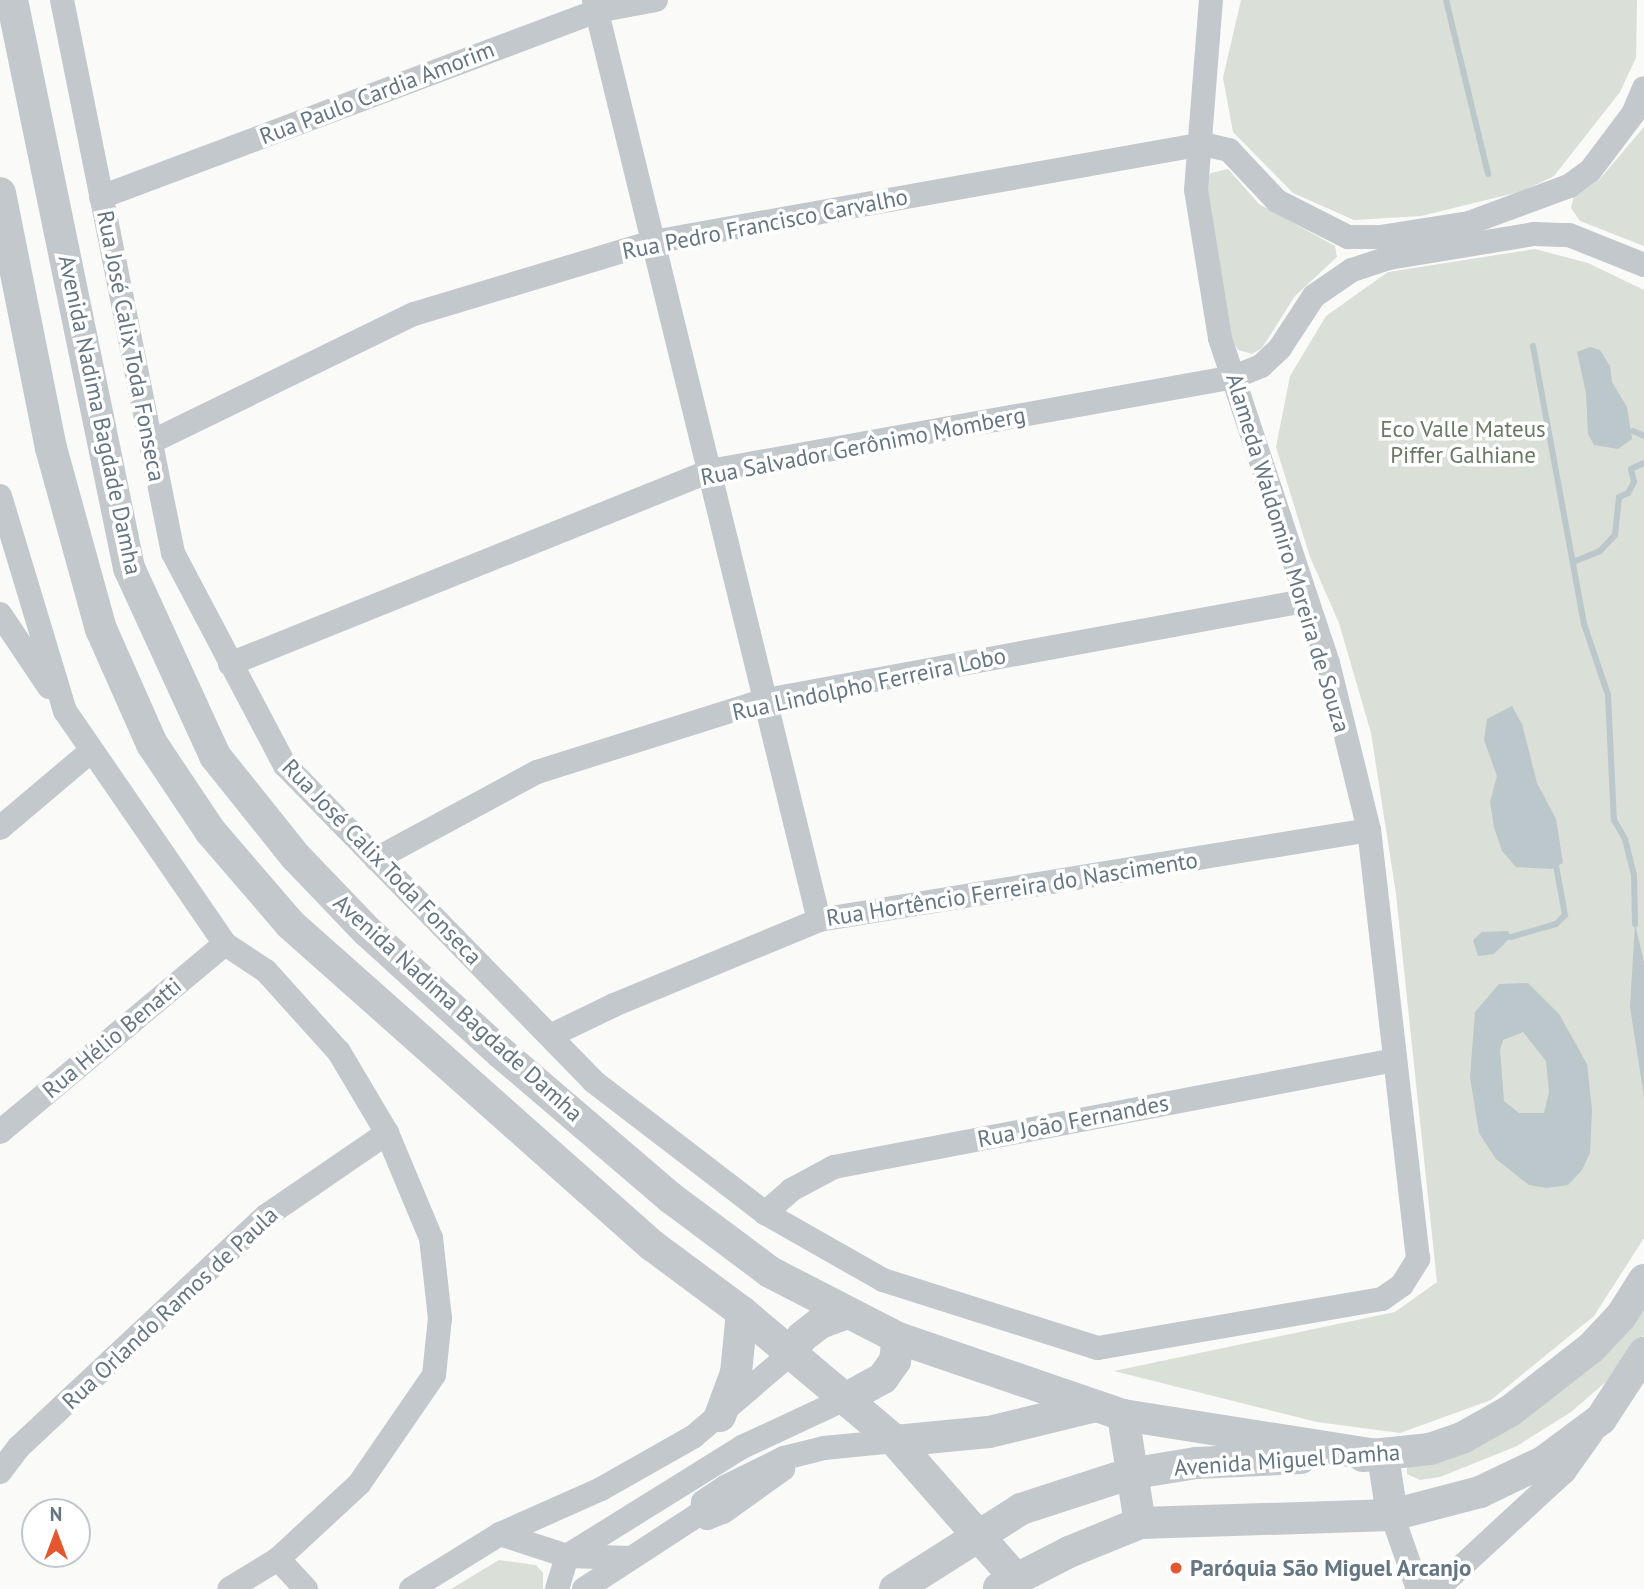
<!DOCTYPE html>
<meta charset="utf-8">
<style>
body{margin:0}
#map{position:relative;width:1644px;height:1589px;overflow:hidden;background:#fafaf8;font-family:"PT Sans",sans-serif}
div>[style]{position:absolute}
.green>*{inset:0;background:#dadfd7}
.water>*{inset:0;background:#bbc7cb}
.stream>*{height:6px;margin:-3px;padding:0 3px;transform-origin:3px;border-radius:3px;background:#bbc7cb}
.minor>*{height:24px;margin:-12px;padding:0 12px;transform-origin:12px;border-radius:12px;background:#c3c8cc}
.tertiary>*{height:32px;margin:-16px;padding:0 16px;transform-origin:16px;border-radius:16px;background:#c3c8cc}
.dots>*{width:19px;height:19px;translate:-50% -50%;box-sizing:border-box;border:4px solid #fff;border-radius:50%}
span{translate:-50% -50%;white-space:nowrap;text-align:center;line-height:1.15;-webkit-text-stroke:7px #fff;paint-order:stroke}
.street-label{font-size:23px;color:#657683}
.park-label{font-size:23px;color:#687a64}
.poi-label{font-size:23px;color:#657683;font-weight:700}
.left{translate:0 -50%;text-align:left}
.north{position:absolute;left:21px;top:1498px;width:70px;height:70px;box-sizing:border-box;background:#fff;border:2px solid #c1c8cd;border-radius:50%;rotate:0deg;font-size:19px;font-weight:700;line-height:28px;text-align:center;color:#657683}
.north::after{content:'';display:block;margin:auto;width:24px;height:32px;background:#e4572e;clip-path:polygon(50% 0,100% 100%,50% 72%,0 100%)}
</style>
<div id="map">
<div class="green">
<i style="clip-path:polygon(1241px 0,1637px 0,1636px 58px,1620px 92px,1554px 176px,1523px 191px,1421px 216px,1354px 220px,1293px 193px,1233px 132px,1223px 78px)"></i>
<i style="clip-path:polygon(1644px 127px,1644px 246px,1580px 221px,1571px 208px,1574px 195px,1599px 180px)"></i>
<i style="clip-path:polygon(1228px 169px,1259px 204px,1335px 246px,1337px 257px,1295px 296px,1262px 348px,1252px 354px,1238px 350px,1231px 338px,1204px 181px,1211px 173px)"></i>
<i style="clip-path:polygon(1535px 249px,1588px 263px,1644px 290px,1644px 1238px,1594px 1316px,1491px 1400px,1400px 1433px,1317px 1422px,1114px 1371px,1395px 1312px,1437px 1282px,1396px 894px,1371px 733px,1339px 623px,1310px 557px,1276px 447px,1290px 376px,1326px 316px,1388px 272px)"></i>
<i style="clip-path:polygon(1644px 1307px,1644px 1335px,1608px 1380px,1571px 1412px,1517px 1446px,1440px 1477px,1420px 1480px,1407px 1474px,1407px 1466px)"></i>
<i style="clip-path:polygon(499px 1560px,536px 1565px,543px 1573px,543px 1589px,451px 1589px)"></i>
</div>
<div class="water">
<i style="clip-path:polygon(1590px 347px,1600px 350px,1610px 366px,1612px 382px,1627px 407px,1632px 439px,1618px 449px,1594px 445px,1588px 434px,1586px 393px,1577px 352px)"></i>
<i style="clip-path:polygon(1512px 706px,1522px 724px,1537px 783px,1556px 819px,1563px 863px,1551px 869px,1516px 867px,1502px 851px,1494px 827px,1490px 802px,1497px 776px,1484px 740px,1487px 719px)"></i>
<i style="clip-path:polygon(1635px 924px,1644px 962px,1644px 1097px,1630px 1007px)"></i>
<i style="clip-path:polygon(1508px 931px,1511px 937px,1494px 954px,1478px 956px,1473px 940px,1482px 932px)"></i>
<i style="clip-path:polygon(evenodd,1528px 983px,1559px 1014px,1587px 1064px,1592px 1110px,1590px 1153px,1582px 1170px,1568px 1185px,1547px 1188px,1529px 1185px,1496px 1159px,1479px 1133px,1470px 1077px,1475px 1012px,1499px 984px,1528px 983px,1523px 1032px,1546px 1061px,1549px 1092px,1544px 1113px,1519px 1113px,1504px 1101px,1500px 1050px,1503px 1040px,1523px 1032px)"></i>
</div>
<div class="stream">
<i style="left:1446px;top:0;width:179px;rotate:76.4deg"></i>
<i style="left:1533px;top:346px;width:283px;rotate:79.6deg"></i>
<i style="left:1584px;top:624px;width:75px;rotate:71.3deg"></i>
<i style="left:1608px;top:695px;width:125px;rotate:87.3deg"></i>
<i style="left:1614px;top:820px;width:22px;rotate:60deg"></i>
<i style="left:1625px;top:839px;width:37px;rotate:76deg"></i>
<i style="left:1634px;top:875px;width:49px;rotate:88.8deg"></i>
<i style="left:1633px;top:431px;width:12px;rotate:24deg"></i>
<i style="left:1573px;top:562px;width:29px;rotate:-22deg"></i>
<i style="left:1600px;top:551px;width:22px;rotate:-47deg"></i>
<i style="left:1615px;top:535px;width:38px;rotate:-84deg"></i>
<i style="left:1619px;top:497px;width:10px;rotate:-24deg"></i>
<i style="left:1628px;top:493px;width:13px;rotate:-61deg"></i>
<i style="left:1634px;top:482px;width:13px;rotate:-103deg"></i>
<i style="left:1631px;top:469px;width:14px;rotate:-25deg"></i>
<i style="left:1511px;top:937px;width:47px;rotate:-16.1deg"></i>
<i style="left:1556px;top:924px;width:13px;rotate:-45deg"></i>
<i style="left:1565px;top:915px;width:50px;rotate:-100.4deg"></i>
</div>
<div class="minor">
<i style="left:62px;top:0;width:564px;rotate:78.65deg"></i>
<i style="left:173px;top:553px;width:240px;rotate:62.2deg"></i>
<i style="left:285px;top:765px;width:441px;rotate:45.7deg"></i>
<i style="left:593px;top:1081px;width:217px;rotate:37.5deg"></i>
<i style="left:765px;top:1213px;width:136px;rotate:29.6deg"></i>
<i style="left:883px;top:1280px;width:225px;rotate:17.6deg"></i>
<i style="left:1098px;top:1348px;width:288px;rotate:-9.8deg"></i>
<i style="left:1382px;top:1299px;width:24px;rotate:-35deg"></i>
<i style="left:1402px;top:1285px;width:31px;rotate:-58deg"></i>
<i style="left:1418px;top:1259px;width:432px;rotate:-96.5deg"></i>
<i style="left:1369px;top:830px;width:172px;rotate:-103.8deg"></i>
<i style="left:1328px;top:663px;width:342px;rotate:-108.4deg"></i>
<i style="left:1220px;top:338px;width:150px;rotate:-99.2deg"></i>
<i style="left:1196px;top:190px;width:191px;rotate:-85.5deg"></i>
<i style="left:594px;top:0;width:947px;rotate:76.26deg"></i>
<i style="left:101px;top:197px;width:530px;rotate:-20.56deg"></i>
<i style="left:597px;top:11px;width:60px;rotate:-10.6deg"></i>
<i style="left:151px;top:442px;width:292px;rotate:-26deg"></i>
<i style="left:414px;top:314px;width:250px;rotate:-16.8deg"></i>
<i style="left:653px;top:242px;width:559px;rotate:-10.1deg"></i>
<i style="left:1203px;top:144px;width:27px;rotate:13deg"></i>
<i style="left:1229px;top:150px;width:70px;rotate:46.7deg"></i>
<i style="left:1277px;top:201px;width:80px;rotate:26.9deg"></i>
<i style="left:1348px;top:237px;width:32px"></i>
<i style="left:1380px;top:237px;width:90px;rotate:-8.9deg"></i>
<i style="left:1469px;top:223px;width:107px;rotate:-20.3deg"></i>
<i style="left:1569px;top:186px;width:26px;rotate:-36deg"></i>
<i style="left:1590px;top:171px;width:71px;rotate:-53deg"></i>
<i style="left:1633px;top:114px;width:28px;rotate:-67deg"></i>
<i style="left:0;top:496px;width:225px;rotate:73.2deg"></i>
<i style="left:65px;top:711px;width:283px;rotate:55.5deg"></i>
<i style="left:225px;top:944px;width:49px;rotate:33.4deg"></i>
<i style="left:266px;top:971px;width:109px;rotate:48deg"></i>
<i style="left:339px;top:1052px;width:94px;rotate:59.3deg"></i>
<i style="left:387px;top:1133px;width:114px;rotate:67.3deg"></i>
<i style="left:431px;top:1238px;width:81px;rotate:83.6deg"></i>
<i style="left:440px;top:1318px;width:57px;rotate:96deg"></i>
<i style="left:434px;top:1375px;width:132px;rotate:124.5deg"></i>
<i style="left:359px;top:1484px;width:110px;rotate:137.2deg"></i>
<i style="left:278px;top:1559px;width:57px;rotate:148.5deg"></i>
<i style="left:0;top:614px;width:88px;rotate:56.1deg"></i>
<i style="left:230px;top:664px;width:517px;rotate:-21.9deg"></i>
<i style="left:710px;top:471px;width:532px;rotate:-10.17deg"></i>
<i style="left:1234px;top:377px;width:29px;rotate:-22deg"></i>
<i style="left:1261px;top:366px;width:26px;rotate:-43deg"></i>
<i style="left:1280px;top:348px;width:62px;rotate:-56.8deg"></i>
<i style="left:1314px;top:296px;width:46px;rotate:-34.4deg"></i>
<i style="left:1352px;top:270px;width:39px;rotate:-18deg"></i>
<i style="left:1389px;top:258px;width:147px;rotate:-9.4deg"></i>
<i style="left:1534px;top:234px;width:35px;rotate:2deg"></i>
<i style="left:1569px;top:235px;width:81px;rotate:21.8deg"></i>
<i style="left:0;top:828px;width:119px;rotate:-40.2deg"></i>
<i style="left:376px;top:859px;width:183px;rotate:-28.4deg"></i>
<i style="left:537px;top:772px;width:240px;rotate:-17.5deg"></i>
<i style="left:766px;top:700px;width:547px;rotate:-10.43deg"></i>
<i style="left:550px;top:1036px;width:71px;rotate:-25.8deg"></i>
<i style="left:614px;top:1005px;width:222px;rotate:-22.5deg"></i>
<i style="left:819px;top:920px;width:557px;rotate:-9.29deg"></i>
<i style="left:0;top:1132px;width:293px;rotate:-39.9deg"></i>
<i style="left:765px;top:1213px;width:35px;rotate:-41deg"></i>
<i style="left:791px;top:1190px;width:49px;rotate:-28.1deg"></i>
<i style="left:834px;top:1167px;width:571px;rotate:-10.8deg"></i>
<i style="left:0;top:1472px;width:31px;rotate:-53deg"></i>
<i style="left:19px;top:1447px;width:338px;rotate:-43.1deg"></i>
<i style="left:266px;top:1216px;width:147px;rotate:-34.4deg"></i>
<i style="left:702px;top:1512px;width:10px;rotate:-84deg"></i>
<i style="left:703px;top:1502px;width:27px;rotate:-34deg"></i>
<i style="left:725px;top:1487px;width:66px;rotate:-26.2deg"></i>
<i style="left:784px;top:1458px;width:41px;rotate:-14deg"></i>
<i style="left:824px;top:1448px;width:71px;rotate:-5.6deg"></i>
<i style="left:702px;top:1512px;width:8px;rotate:50deg"></i>
<i style="left:707px;top:1518px;width:17px;rotate:-21deg"></i>
<i style="left:723px;top:1512px;width:74px;rotate:-35.6deg"></i>
<i style="left:1392px;top:1515px;width:78px;rotate:70.6deg"></i>
<i style="left:500px;top:1534px;width:71px;rotate:18.2deg"></i>
<i style="left:567px;top:1556px;width:63px;rotate:1.8deg"></i>
<i style="left:278px;top:1559px;width:41px;rotate:47deg"></i>
<i style="left:411px;top:1589px;width:105px;rotate:-31.7deg"></i>
<i style="left:500px;top:1534px;width:111px;rotate:-24deg"></i>
<i style="left:601px;top:1489px;width:106px;rotate:-29.5deg"></i>
<i style="left:693px;top:1437px;width:126px;rotate:-40.5deg"></i>
<i style="left:557px;top:1589px;width:34px;rotate:-73deg"></i>
<i style="left:567px;top:1556px;width:206px;rotate:-31.9deg"></i>
<i style="left:742px;top:1447px;width:114px;rotate:-25deg"></i>
<i style="left:584px;top:1589px;width:141px;rotate:-33.1deg"></i>
<i style="left:1437px;top:1589px;width:173px;rotate:-42.7deg"></i>
<i style="left:1564px;top:1472px;width:47px;rotate:-54.6deg"></i>
</div>
<div class="tertiary">
<i style="left:12px;top:0;width:580px;rotate:78.36deg"></i>
<i style="left:129px;top:568px;width:207px;rotate:65.4deg"></i>
<i style="left:215px;top:756px;width:129px;rotate:51.3deg"></i>
<i style="left:296px;top:857px;width:103px;rotate:46.2deg"></i>
<i style="left:367px;top:931px;width:180px;rotate:42.3deg"></i>
<i style="left:500px;top:1052px;width:225px;rotate:40.5deg"></i>
<i style="left:671px;top:1198px;width:124px;rotate:36.8deg"></i>
<i style="left:770px;top:1272px;width:144px;rotate:27.3deg"></i>
<i style="left:898px;top:1338px;width:238px;rotate:18.9deg"></i>
<i style="left:1123px;top:1415px;width:263px;rotate:9deg"></i>
<i style="left:1383px;top:1456px;width:60px;rotate:81.3deg"></i>
<i style="left:0;top:193px;width:260px;rotate:78.7deg"></i>
<i style="left:51px;top:448px;width:188px;rotate:74.6deg"></i>
<i style="left:101px;top:629px;width:126px;rotate:66.1deg"></i>
<i style="left:152px;top:744px;width:106px;rotate:56.2deg"></i>
<i style="left:211px;top:832px;width:121px;rotate:49.3deg"></i>
<i style="left:290px;top:924px;width:485px;rotate:41.6deg"></i>
<i style="left:653px;top:1246px;width:111px;rotate:36.6deg"></i>
<i style="left:742px;top:1312px;width:200px;rotate:40.1deg"></i>
<i style="left:895px;top:1441px;width:185px;rotate:48.7deg"></i>
<i style="left:789px;top:1355px;width:22px;rotate:-54deg"></i>
<i style="left:802px;top:1337px;width:23px;rotate:-38deg"></i>
<i style="left:820px;top:1323px;width:30px;rotate:-20deg"></i>
<i style="left:845px;top:1399px;width:43px;rotate:-28.9deg"></i>
<i style="left:883px;top:1378px;width:21px;rotate:-55deg"></i>
<i style="left:895px;top:1361px;width:23px;rotate:-83deg"></i>
<i style="left:1123px;top:1415px;width:109px;rotate:81.1deg"></i>
<i style="left:720px;top:1416px;width:46px;rotate:-69.6deg"></i>
<i style="left:736px;top:1373px;width:61px;rotate:-84.4deg"></i>
<i style="left:895px;top:1441px;width:94px;rotate:-5.5deg"></i>
<i style="left:989px;top:1432px;width:110px;rotate:-13.7deg"></i>
<i style="left:1363px;top:1456px;width:67px;rotate:-6deg"></i>
<i style="left:1430px;top:1449px;width:34px;rotate:-19deg"></i>
<i style="left:1462px;top:1438px;width:55px;rotate:-29.4deg"></i>
<i style="left:1510px;top:1411px;width:103px;rotate:-37.9deg"></i>
<i style="left:1591px;top:1348px;width:44px;rotate:-46.8deg"></i>
<i style="left:1621px;top:1316px;width:43px;rotate:-57.4deg"></i>
<i style="left:999px;top:1588px;width:79px;rotate:-27.2deg"></i>
<i style="left:1069px;top:1552px;width:77px;rotate:-22.2deg"></i>
<i style="left:1140px;top:1523px;width:252px;rotate:-1.8deg"></i>
<i style="left:1392px;top:1515px;width:91px;rotate:-14.6deg"></i>
<i style="left:1480px;top:1492px;width:70px;rotate:-25.5deg"></i>
<i style="left:1543px;top:1462px;width:72px;rotate:-36.6deg"></i>
<i style="left:1601px;top:1419px;width:79px;rotate:-56.9deg"></i>
<i style="left:895px;top:1589px;width:149px;rotate:-32.4deg"></i>
<i style="left:1021px;top:1509px;width:114px;rotate:-18deg"></i>
<i style="left:1129px;top:1474px;width:68px;rotate:-9.3deg"></i>
<i style="left:1196px;top:1463px;width:105px;rotate:-2.7deg"></i>
</div>
<div class="dots">
<i style="left:1176px;top:1568px;background:#e4572e"></i>
</div>
<div class="street-label">
<span style="left:377px;top:93px;rotate:-21deg">Rua Paulo Cardia Amorim</span>
<span style="left:765px;top:224px;rotate:-11deg">Rua Pedro Francisco Carvalho</span>
<span style="left:131px;top:346px;rotate:79deg">Rua José Calix Toda Fonseca</span>
<span style="left:100px;top:415px;rotate:78deg">Avenida Nadima Bagdade Damha</span>
<span style="left:863px;top:446px;rotate:-11deg">Rua Salvador Gerônimo Momberg</span>
<span style="left:1288px;top:553px;rotate:73deg">Alameda Waldomiro Moreira de Souza</span>
<span style="left:869px;top:684px;rotate:-12deg">Rua Lindolpho Ferreira Lobo</span>
<span style="left:382px;top:862px;rotate:46deg">Rua José Calix Toda Fonseca</span>
<span style="left:1012px;top:889px;rotate:-9deg">Rua Hortêncio Ferreira do Nascimento</span>
<span style="left:458px;top:1008px;rotate:42deg">Avenida Nadima Bagdade Damha</span>
<span style="left:112px;top:1038px;rotate:-40deg">Rua Hélio Benatti</span>
<span style="left:1073px;top:1121px;rotate:-11deg">Rua João Fernandes</span>
<span style="left:170px;top:1308px;rotate:-43deg">Rua Orlando Ramos de Paula</span>
<span style="left:1287px;top:1460px;rotate:-4deg">Avenida Miguel Damha</span>
</div>
<div class="park-label">
<span style="left:1463px;top:442px">Eco Valle Mateus<br>Piffer Galhiane</span>
</div>
<div class="poi-label">
<span class="left" style="left:1190px;top:1568px">Paróquia São Miguel Arcanjo</span>
</div>
<div class="north">N</div>
</div>
